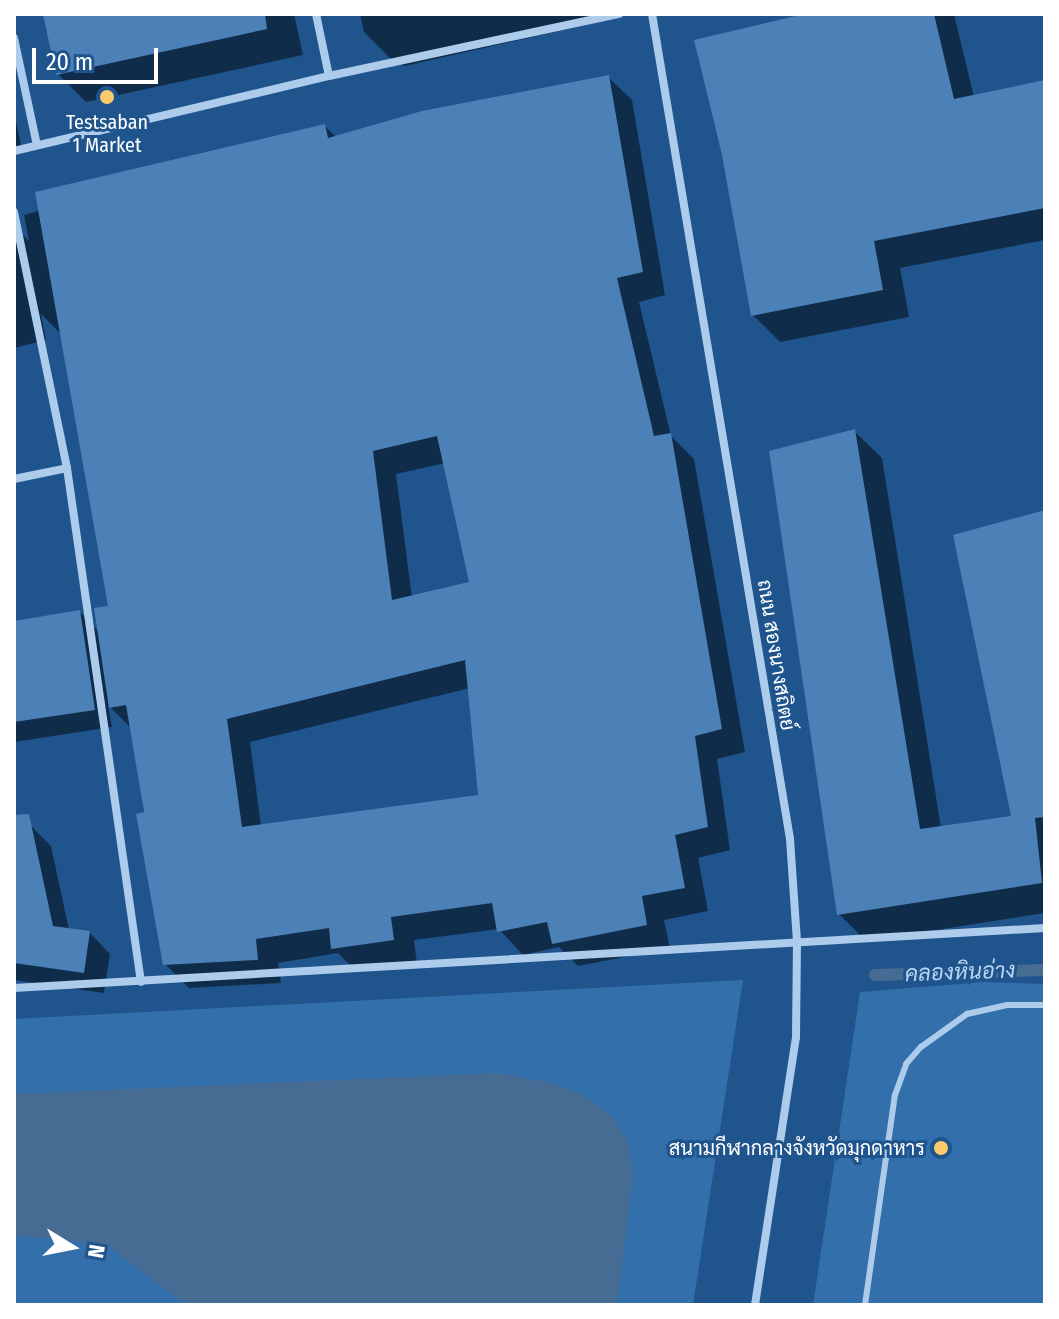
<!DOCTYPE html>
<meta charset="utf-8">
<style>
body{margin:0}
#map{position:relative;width:1059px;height:1319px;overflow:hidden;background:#1f548d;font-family:"Fira Sans Condensed",Sarabun,sans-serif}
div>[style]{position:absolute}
.green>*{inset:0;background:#326fab}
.water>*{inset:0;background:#466c94}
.shadow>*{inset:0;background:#0007}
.stream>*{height:12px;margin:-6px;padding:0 6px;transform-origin:6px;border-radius:6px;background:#466c94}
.building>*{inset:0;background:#4b81b7}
.lane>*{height:6px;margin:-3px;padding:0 3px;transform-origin:3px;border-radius:3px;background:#adccec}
.street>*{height:8px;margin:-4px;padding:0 4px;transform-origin:4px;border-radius:4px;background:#adccec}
.dots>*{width:22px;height:22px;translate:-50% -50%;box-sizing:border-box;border:4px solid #1f548d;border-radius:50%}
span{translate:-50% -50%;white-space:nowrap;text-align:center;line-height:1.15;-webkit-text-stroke:6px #1f548d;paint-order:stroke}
.poi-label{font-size:20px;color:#fff}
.right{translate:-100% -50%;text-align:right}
.street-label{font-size:20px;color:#fff}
.water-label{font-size:22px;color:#b9d6f3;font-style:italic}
.frame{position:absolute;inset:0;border:16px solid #fff;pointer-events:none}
.north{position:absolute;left:32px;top:1207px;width:80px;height:80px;-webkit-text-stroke:6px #1f548d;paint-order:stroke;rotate:100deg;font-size:22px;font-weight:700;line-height:32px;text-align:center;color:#fff}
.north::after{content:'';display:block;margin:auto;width:28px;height:36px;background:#fff;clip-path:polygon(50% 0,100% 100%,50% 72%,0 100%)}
.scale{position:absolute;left:32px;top:48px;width:126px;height:36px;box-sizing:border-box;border:4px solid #fff;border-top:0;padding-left:10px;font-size:24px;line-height:28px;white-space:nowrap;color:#fff;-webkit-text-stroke:6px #1f548d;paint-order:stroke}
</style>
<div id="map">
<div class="green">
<i style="clip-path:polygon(743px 980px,693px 1305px,14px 1305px,14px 1019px)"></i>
<i style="clip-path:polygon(984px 982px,1045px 984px,1045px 1305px,813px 1305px,860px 992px)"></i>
</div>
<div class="water">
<i style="clip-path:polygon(499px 1073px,557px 1084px,588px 1098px,611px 1115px,629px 1144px,633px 1176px,617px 1305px,186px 1305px,108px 1245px,14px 1235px,14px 1094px)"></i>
</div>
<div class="shadow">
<i style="clip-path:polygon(45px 14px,294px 14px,303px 55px,86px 102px,58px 74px)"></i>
<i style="clip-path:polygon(360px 14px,610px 14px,607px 20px,405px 66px,390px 58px,364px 32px)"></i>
<i style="clip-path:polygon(813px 14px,954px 14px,974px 97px,1045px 82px,1045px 240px,900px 268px,909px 317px,780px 342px,753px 315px)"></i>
<i style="clip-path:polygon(evenodd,608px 77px,632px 100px,665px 295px,639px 302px,671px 436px,694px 459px,745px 752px,717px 759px,730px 850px,698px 858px,708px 911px,664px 920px,670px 948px,578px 966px,559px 947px,523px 955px,499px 929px,414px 940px,417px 964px,357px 972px,338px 953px,278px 963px,281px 983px,189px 988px,165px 964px,132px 729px,108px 705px,112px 727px,14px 742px,14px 623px,80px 612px,100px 633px,111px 608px,62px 335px,41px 314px,46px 340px,14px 348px,14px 226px,29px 241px,24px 215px,325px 126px,336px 137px,608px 77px,445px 463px,472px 583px,412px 598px,396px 474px,445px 463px,608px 77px,470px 688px,480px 797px,261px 826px,250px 742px,470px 688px)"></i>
<i style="clip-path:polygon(14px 112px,22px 149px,14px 151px)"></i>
<i style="clip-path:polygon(854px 431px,882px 458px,941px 828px,1013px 818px,1045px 516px,1045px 913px,866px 941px,839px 914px)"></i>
<i style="clip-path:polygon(30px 825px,51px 846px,69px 930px,90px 933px,110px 954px,104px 993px,14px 980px,14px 829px)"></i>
</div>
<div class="stream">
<i style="left:875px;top:975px;width:170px;rotate:-1.7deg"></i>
</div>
<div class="building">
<i style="clip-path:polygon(43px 14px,265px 14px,267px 29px,56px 75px)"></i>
<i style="clip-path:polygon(804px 14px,934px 14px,954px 99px,1045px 80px,1045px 208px,874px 241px,883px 290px,751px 316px,722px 155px,694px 40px)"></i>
<i style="clip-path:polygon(evenodd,609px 75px,643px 272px,617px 278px,654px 436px,671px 433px,722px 729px,695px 736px,708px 827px,675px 835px,685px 888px,642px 896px,647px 925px,552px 944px,547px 922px,497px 932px,492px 903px,391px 917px,394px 940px,331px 949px,329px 928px,256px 939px,258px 960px,163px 965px,136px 814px,144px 812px,126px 705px,109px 708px,94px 608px,108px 606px,35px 192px,325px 124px,328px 138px,422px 111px,609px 75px,437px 436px,469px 582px,392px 600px,373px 451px,437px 436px,609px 75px,465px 660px,478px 795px,242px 827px,227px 719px,465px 660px)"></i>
<i style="clip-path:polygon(855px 429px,920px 829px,1011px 816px,953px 535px,1045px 510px,1045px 817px,1035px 818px,1042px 883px,837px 915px,769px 451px)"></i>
<i style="clip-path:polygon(80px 610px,95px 710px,14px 722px,14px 621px)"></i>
<i style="clip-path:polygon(29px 814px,53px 926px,90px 931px,84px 973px,14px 963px,14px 815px)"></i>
</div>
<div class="lane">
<i style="left:865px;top:1305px;width:212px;rotate:-81.9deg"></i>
<i style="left:895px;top:1095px;width:33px;rotate:-70deg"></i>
<i style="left:906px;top:1064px;width:23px;rotate:-49deg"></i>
<i style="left:921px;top:1047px;width:57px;rotate:-35.7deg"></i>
<i style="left:967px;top:1014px;width:41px;rotate:-12.7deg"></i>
<i style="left:1007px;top:1005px;width:38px"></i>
</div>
<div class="street">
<i style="left:316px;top:14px;width:63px;rotate:78.2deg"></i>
<i style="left:652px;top:14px;width:836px;rotate:80.5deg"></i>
<i style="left:790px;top:839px;width:102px;rotate:86.1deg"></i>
<i style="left:797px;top:941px;width:96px;rotate:90.6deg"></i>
<i style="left:796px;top:1037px;width:271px;rotate:98.7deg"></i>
<i style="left:14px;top:38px;width:109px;rotate:77.9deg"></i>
<i style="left:14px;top:151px;width:324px;rotate:-13.4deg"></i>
<i style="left:329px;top:76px;width:297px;rotate:-12.1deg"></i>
<i style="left:14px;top:212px;width:261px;rotate:78.3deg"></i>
<i style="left:67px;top:468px;width:519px;rotate:81.81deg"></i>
<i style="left:14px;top:479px;width:54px;rotate:-11.7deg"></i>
<i style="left:14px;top:988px;width:1033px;rotate:-3.33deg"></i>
</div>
<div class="dots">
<i style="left:107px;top:97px;background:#fbcb6c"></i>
<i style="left:941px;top:1148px;background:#fbcb6c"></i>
</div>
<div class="poi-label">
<span style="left:107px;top:134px">Testsaban<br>1 Market</span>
<span class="right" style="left:925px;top:1148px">สนามกีฬากลางจังหวัดมุกดาหาร</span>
</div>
<div class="street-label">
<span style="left:776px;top:655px;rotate:81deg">ถนน สองนางสถิตย์</span>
</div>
<div class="water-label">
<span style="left:960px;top:972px;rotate:-2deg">คลองหินอ่าง</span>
</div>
<div class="frame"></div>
<div class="north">N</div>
<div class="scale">20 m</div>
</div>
